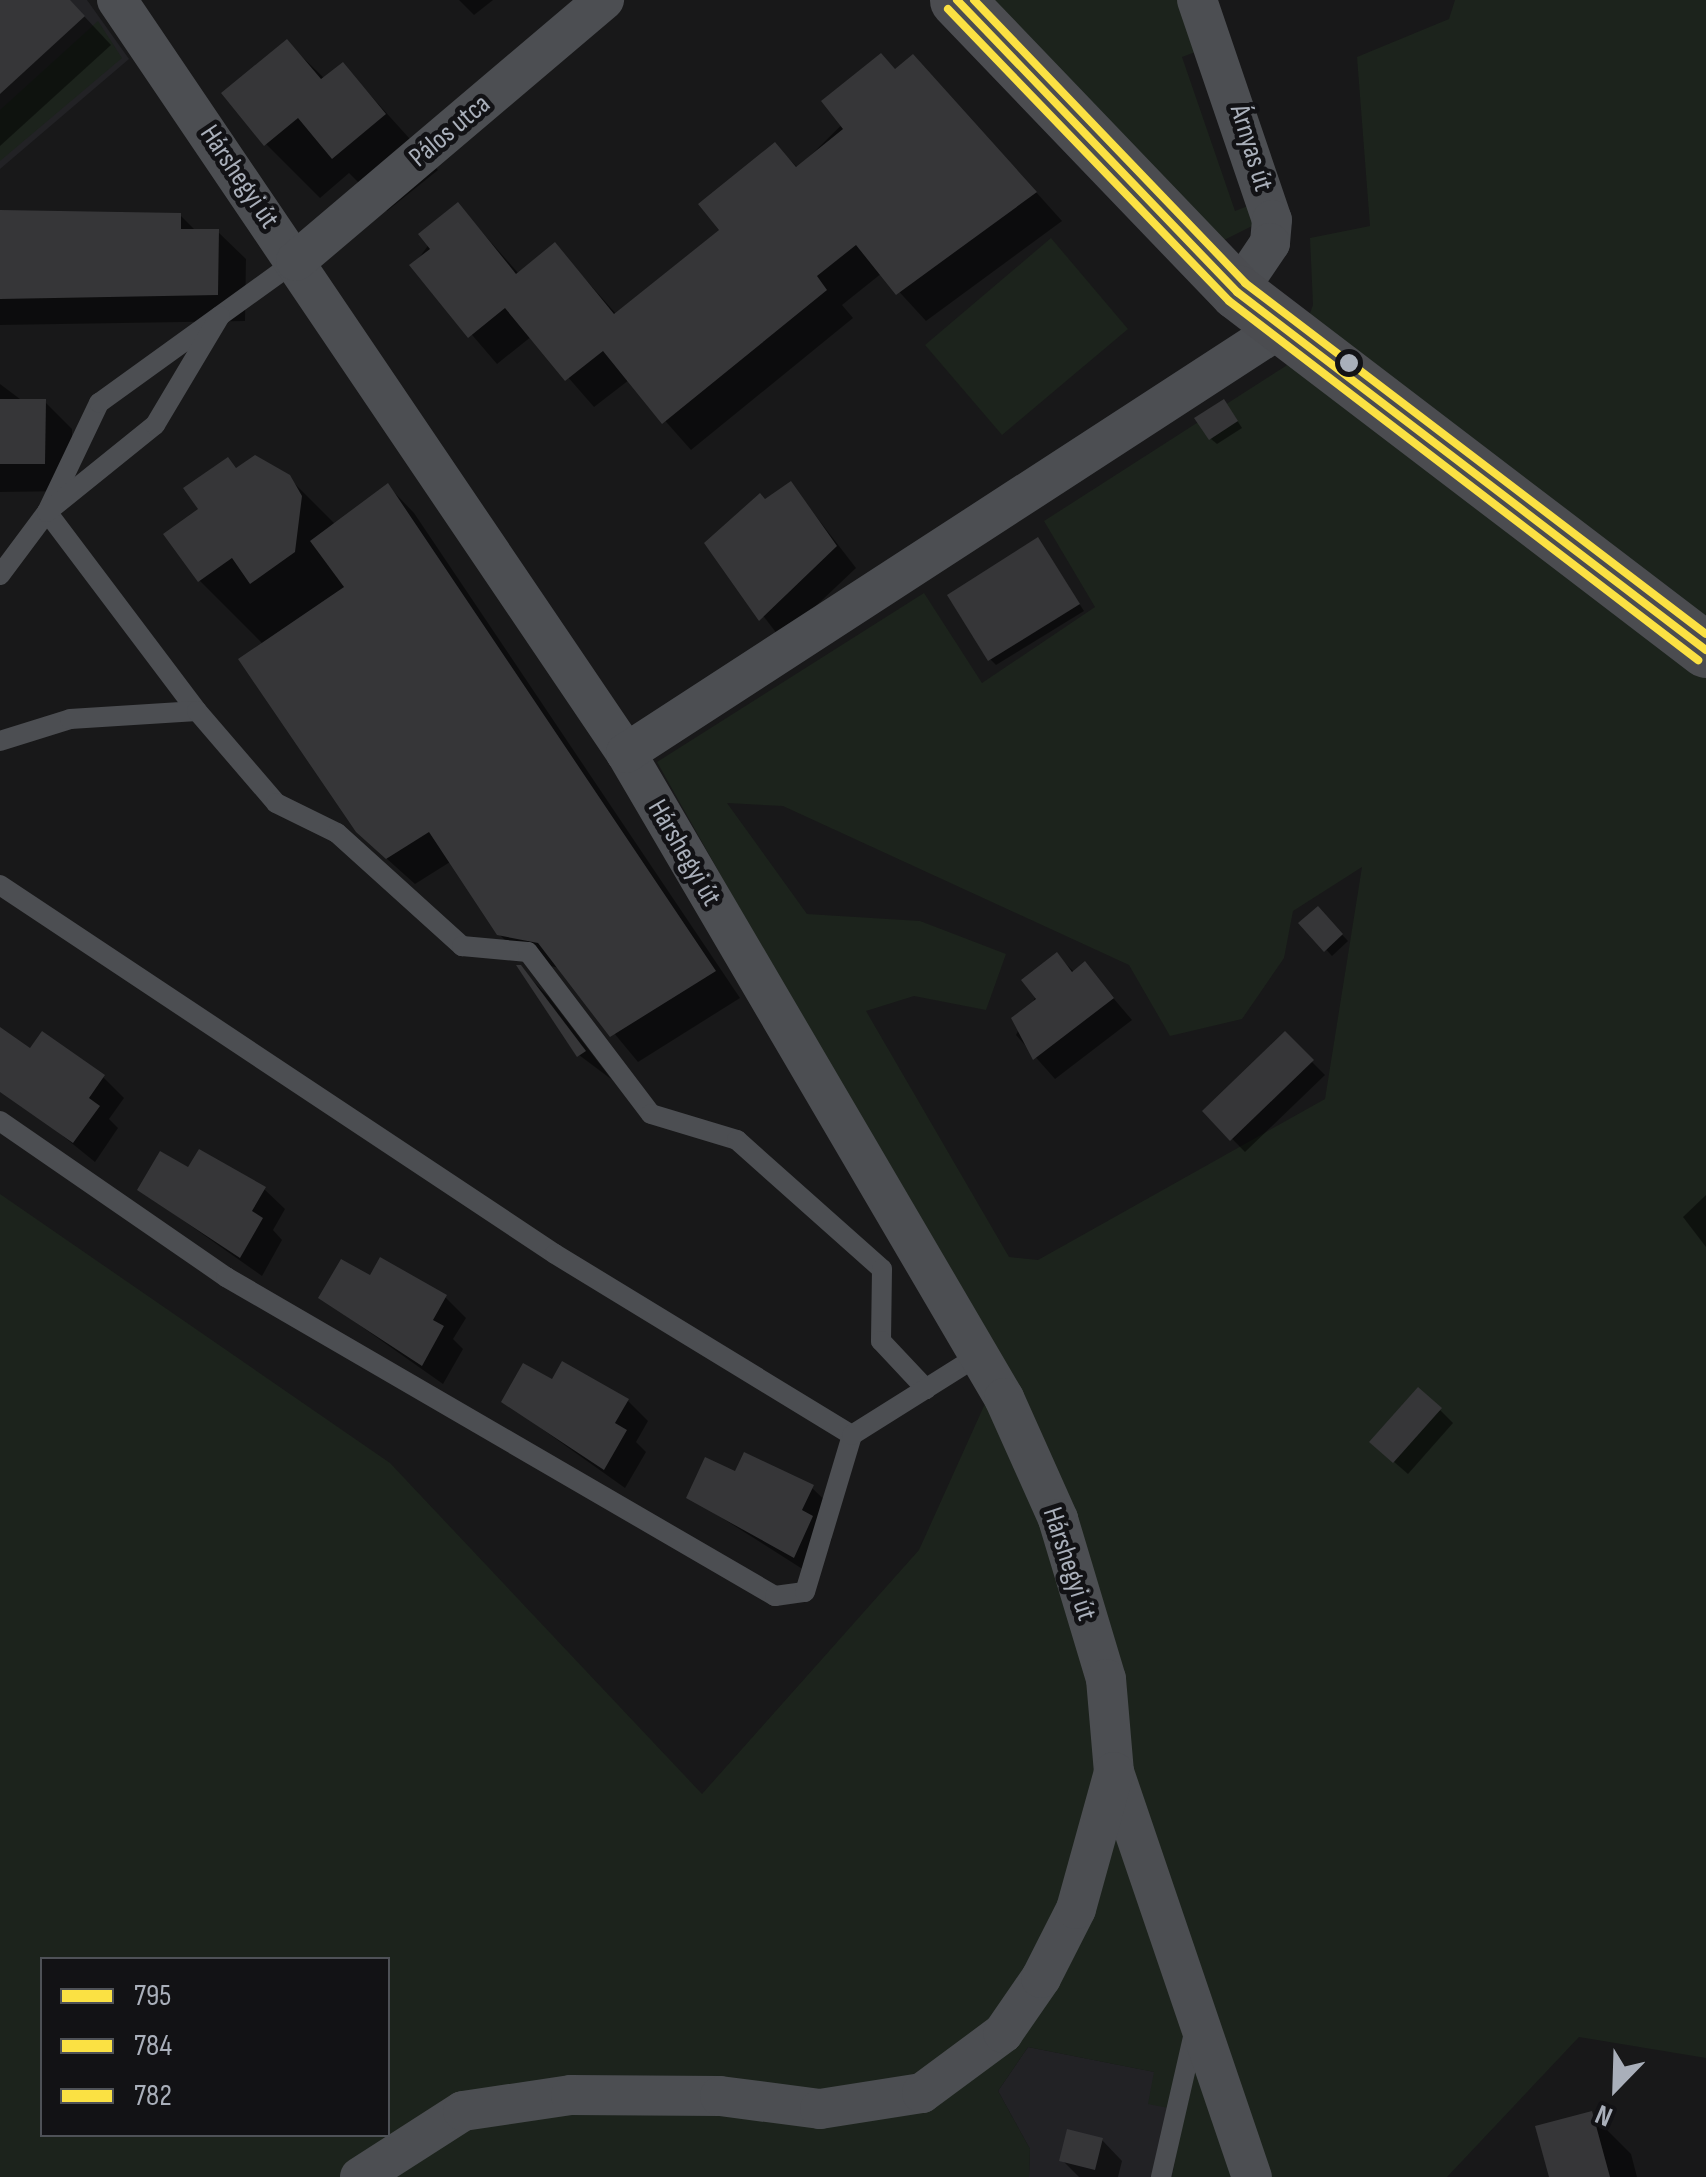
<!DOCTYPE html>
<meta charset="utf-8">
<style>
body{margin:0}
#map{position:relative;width:1706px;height:2177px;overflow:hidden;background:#181819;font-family:"Sofia Sans Condensed",sans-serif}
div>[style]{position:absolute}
.built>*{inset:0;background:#222225}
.green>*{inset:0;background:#1c231c}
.shadow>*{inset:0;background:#0007}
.building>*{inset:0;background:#363638}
.lane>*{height:20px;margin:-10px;padding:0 10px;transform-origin:10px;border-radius:10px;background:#4c4e52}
.street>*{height:40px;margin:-20px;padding:0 20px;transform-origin:20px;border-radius:20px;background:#4c4e52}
.secondary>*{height:55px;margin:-27.5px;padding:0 27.5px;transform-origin:27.5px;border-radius:27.5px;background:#4b4c50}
.bus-1>*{height:8px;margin:-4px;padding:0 4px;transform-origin:4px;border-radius:4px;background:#fbe143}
.bus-2>*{height:8px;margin:-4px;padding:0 4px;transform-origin:4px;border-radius:4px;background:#fbe143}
.bus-3>*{height:8px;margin:-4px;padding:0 4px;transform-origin:4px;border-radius:4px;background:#fbe143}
.dots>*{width:28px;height:28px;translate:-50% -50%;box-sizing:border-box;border:5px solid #121215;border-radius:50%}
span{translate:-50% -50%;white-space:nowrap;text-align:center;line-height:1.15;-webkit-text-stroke:9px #121215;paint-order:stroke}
.street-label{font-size:28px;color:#a9afba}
.legend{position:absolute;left:40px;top:1957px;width:350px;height:180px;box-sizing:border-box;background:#121215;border:2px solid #4e5157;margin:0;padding:12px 18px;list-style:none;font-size:30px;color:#a9afba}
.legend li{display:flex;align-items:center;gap:20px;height:50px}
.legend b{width:50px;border:2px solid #4e5157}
.north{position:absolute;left:1566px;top:2037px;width:100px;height:100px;-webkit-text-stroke:8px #121215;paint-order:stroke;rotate:203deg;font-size:28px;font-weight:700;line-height:40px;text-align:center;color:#a9afba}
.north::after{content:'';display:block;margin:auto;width:35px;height:45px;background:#a9afba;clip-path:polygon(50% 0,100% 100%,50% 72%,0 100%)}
</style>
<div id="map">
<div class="built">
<i style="clip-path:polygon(0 0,87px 0,129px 59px,0 169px)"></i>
<i style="clip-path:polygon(1028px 2047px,1155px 2072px,1184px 2110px,1172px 2177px,1029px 2177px,1030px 2149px,998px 2091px)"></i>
</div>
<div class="green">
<i style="clip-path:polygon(982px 0,1178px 0,1198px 51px,1182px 57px,1235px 211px,1248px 206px,1254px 225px,1216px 244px)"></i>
<i style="clip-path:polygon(evenodd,1455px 0,1706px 0,1706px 2058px,1579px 2037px,1447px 2177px,1172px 2177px,1184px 2111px,1148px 2104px,1154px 2072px,1028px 2047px,998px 2091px,1030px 2149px,1029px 2177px,0 2177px,0 1194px,390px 1463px,702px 1794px,919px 1550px,988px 1397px,1006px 1382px,657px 762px,924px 593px,982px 683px,1095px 607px,1044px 521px,1292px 362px,1313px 305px,1310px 238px,1370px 226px,1357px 57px,1449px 19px,1455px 0,727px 803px,783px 806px,1129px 965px,1170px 1036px,1242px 1019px,1284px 958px,1293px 911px,1362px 867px,1325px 1099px,1038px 1260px,1009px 1257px,866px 1011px,914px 996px,986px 1010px,1006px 954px,920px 921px,807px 914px,727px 803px,1455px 0,42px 1960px,388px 1960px,388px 2134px,42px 2134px,42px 1960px)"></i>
<i style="clip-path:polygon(98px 21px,122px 58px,0 161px,0 110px)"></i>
<i style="clip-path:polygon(1051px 238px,1128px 329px,1002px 435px,925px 345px)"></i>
</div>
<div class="shadow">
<i style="clip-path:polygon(0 0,69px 0,111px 45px,0 146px)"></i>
<i style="clip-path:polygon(459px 0,493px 0,474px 15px)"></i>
<i style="clip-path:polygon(287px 42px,325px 79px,343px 65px,438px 170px,387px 211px,349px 173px,320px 198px,266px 144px)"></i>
<i style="clip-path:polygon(896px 71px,940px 85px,1062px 221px,926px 321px,882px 273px,842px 305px,853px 318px,691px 450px,629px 380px,594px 407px,532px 336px,497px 364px,413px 266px,458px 205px,519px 274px,555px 245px,617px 315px,723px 230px,775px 145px,798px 168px)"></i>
<i style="clip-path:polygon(0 213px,180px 215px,197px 232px,218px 232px,246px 259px,245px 321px,0 325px)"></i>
<i style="clip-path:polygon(0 384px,24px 402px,45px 402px,72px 429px,72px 491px,0 492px)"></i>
<i style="clip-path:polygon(1229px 408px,1242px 428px,1217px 444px,1211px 439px)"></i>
<i style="clip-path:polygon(238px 470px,288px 477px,336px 525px,388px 486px,414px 513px,740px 998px,638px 1062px,560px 968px,526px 961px,499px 934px,450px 862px,415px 884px,386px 858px,264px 645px,200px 581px,201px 510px)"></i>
<i style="clip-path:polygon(791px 484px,856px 568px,781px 639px,707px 543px)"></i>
<i style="clip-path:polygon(1038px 541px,1084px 611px,996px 665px,990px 659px)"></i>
<i style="clip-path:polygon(1318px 909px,1348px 941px,1332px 956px,1302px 923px)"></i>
<i style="clip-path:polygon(1057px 955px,1075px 973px,1085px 965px,1132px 1020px,1055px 1079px,1016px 1035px)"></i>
<i style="clip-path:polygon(524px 972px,548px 996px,611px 1079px,579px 1055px)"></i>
<i style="clip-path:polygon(1285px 1035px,1325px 1075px,1245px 1152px,1205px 1111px)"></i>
<i style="clip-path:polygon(0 1038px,103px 1077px,124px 1098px,109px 1119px,118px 1128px,95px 1162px,0 1085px)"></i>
<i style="clip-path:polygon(189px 1170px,264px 1189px,285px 1209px,273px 1230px,282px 1240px,262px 1276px,140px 1190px)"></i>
<i style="clip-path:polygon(1706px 1195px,1706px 1247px,1683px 1217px)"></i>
<i style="clip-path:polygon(370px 1279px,445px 1297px,466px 1318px,453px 1339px,463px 1349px,443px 1384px,321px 1298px)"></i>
<i style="clip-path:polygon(553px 1383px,628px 1401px,648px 1421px,636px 1442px,646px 1452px,625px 1488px,504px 1402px)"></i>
<i style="clip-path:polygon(1440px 1410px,1453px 1423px,1408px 1474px,1386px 1455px)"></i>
<i style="clip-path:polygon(736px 1475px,812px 1488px,833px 1508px,823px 1529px,832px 1539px,815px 1577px,689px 1497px)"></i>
<i style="clip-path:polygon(1591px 2114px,1631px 2154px,1637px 2177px,1551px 2177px)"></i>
<i style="clip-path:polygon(1102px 2140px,1122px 2161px,1118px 2177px,1079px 2177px,1062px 2160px)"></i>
</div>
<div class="building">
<i style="clip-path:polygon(0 0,70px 0,85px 16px,0 94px)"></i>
<i style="clip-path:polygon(287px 39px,321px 79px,343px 62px,386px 114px,332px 159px,298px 118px,264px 146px,221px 93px)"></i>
<i style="clip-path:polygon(881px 53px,895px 69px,913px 54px,1037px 192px,896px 295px,856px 245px,817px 276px,827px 290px,662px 424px,603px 351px,565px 381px,505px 308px,468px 338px,409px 265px,430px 249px,418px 234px,458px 202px,516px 274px,555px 242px,614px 314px,719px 230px,698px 204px,775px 142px,796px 167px,843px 129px,821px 101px)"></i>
<i style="clip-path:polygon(0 210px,181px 213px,181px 229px,219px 229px,218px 295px,0 299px)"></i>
<i style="clip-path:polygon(0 399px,46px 399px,45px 464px,0 464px)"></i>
<i style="clip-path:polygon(1224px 399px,1238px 421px,1209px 440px,1194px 418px)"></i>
<i style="clip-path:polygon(255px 455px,290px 475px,302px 496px,295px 552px,250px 584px,232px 558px,198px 582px,163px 534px,198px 509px,183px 488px,228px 457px,236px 468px)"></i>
<i style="clip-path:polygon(791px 481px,837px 546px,759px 621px,704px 543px,760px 493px,765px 499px)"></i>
<i style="clip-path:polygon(388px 483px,716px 971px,610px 1037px,538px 943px,497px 935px,429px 832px,386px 859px,356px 832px,238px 659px,344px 587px,310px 541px)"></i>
<i style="clip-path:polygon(1038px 537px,1080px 604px,988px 661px,947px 595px)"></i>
<i style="clip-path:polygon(1318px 906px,1343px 934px,1324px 952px,1298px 923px)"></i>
<i style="clip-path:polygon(1057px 952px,1072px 972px,1085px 961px,1114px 998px,1033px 1060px,1011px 1018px,1036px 999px,1021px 980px)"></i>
<i style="clip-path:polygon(516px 965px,521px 965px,586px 1051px,577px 1057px)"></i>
<i style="clip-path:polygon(0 1027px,30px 1048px,42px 1031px,105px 1075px,89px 1098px,100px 1106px,73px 1143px,0 1092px)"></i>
<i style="clip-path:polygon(1285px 1031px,1314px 1060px,1230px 1141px,1202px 1111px)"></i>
<i style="clip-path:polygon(199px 1149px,266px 1187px,252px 1211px,263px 1218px,240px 1258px,137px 1190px,160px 1151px,188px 1167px)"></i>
<i style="clip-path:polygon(380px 1257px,447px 1295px,433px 1320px,444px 1326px,422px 1366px,318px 1298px,341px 1259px,370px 1275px)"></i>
<i style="clip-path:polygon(562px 1361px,629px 1399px,615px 1423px,627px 1430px,604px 1470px,501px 1402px,523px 1363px,552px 1379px)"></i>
<i style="clip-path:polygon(1418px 1387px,1442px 1408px,1393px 1463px,1369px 1442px)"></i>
<i style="clip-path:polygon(744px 1452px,814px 1485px,802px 1510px,813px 1516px,794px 1558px,686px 1498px,705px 1457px,735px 1471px)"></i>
<i style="clip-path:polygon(1592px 2111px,1610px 2177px,1549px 2177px,1535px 2126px)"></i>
<i style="clip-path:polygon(1067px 2129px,1103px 2138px,1095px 2170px,1059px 2161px)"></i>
</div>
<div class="lane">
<i style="left:0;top:575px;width:79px;rotate:-53.3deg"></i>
<i style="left:47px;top:512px;width:121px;rotate:-64.5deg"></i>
<i style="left:99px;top:403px;width:243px;rotate:-35.8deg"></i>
<i style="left:197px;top:711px;width:249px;rotate:-127deg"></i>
<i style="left:47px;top:512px;width:139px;rotate:-38.9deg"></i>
<i style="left:155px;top:425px;width:127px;rotate:-59.2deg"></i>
<i style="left:0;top:741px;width:73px;rotate:-17.4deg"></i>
<i style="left:70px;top:719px;width:127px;rotate:-3.6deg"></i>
<i style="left:197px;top:711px;width:121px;rotate:49.3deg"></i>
<i style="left:276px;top:803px;width:68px;rotate:26.2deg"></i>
<i style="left:337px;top:833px;width:169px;rotate:42.1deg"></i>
<i style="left:462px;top:946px;width:66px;rotate:5.2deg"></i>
<i style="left:528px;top:952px;width:203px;rotate:52.8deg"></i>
<i style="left:651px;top:1114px;width:90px;rotate:16.8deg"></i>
<i style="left:737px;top:1140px;width:194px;rotate:41.7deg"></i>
<i style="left:882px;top:1269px;width:72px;rotate:90.8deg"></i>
<i style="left:881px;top:1341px;width:66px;rotate:46.8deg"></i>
<i style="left:0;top:885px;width:666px;rotate:33.62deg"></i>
<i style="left:555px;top:1254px;width:348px;rotate:31.4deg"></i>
<i style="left:0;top:1121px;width:275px;rotate:34.6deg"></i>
<i style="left:226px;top:1277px;width:635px;rotate:30.16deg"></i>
<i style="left:775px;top:1596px;width:30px;rotate:-8deg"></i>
<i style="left:805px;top:1592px;width:164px;rotate:-73.3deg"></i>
<i style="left:852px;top:1435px;width:149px;rotate:-32.1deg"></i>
<i style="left:1161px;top:2177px;width:153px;rotate:-77.1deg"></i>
</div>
<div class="street">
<i style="left:117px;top:0;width:909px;rotate:55.94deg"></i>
<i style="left:626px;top:753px;width:748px;rotate:59.63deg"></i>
<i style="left:1004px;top:1398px;width:133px;rotate:65.9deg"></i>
<i style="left:1058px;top:1519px;width:167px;rotate:73.3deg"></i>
<i style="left:1106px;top:1679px;width:93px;rotate:85.1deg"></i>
<i style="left:1114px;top:1772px;width:428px;rotate:71.2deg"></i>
<i style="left:1197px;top:0;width:232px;rotate:71.2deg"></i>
<i style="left:1272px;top:220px;width:23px;rotate:95deg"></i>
<i style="left:1270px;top:243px;width:59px;rotate:124deg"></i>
<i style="left:296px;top:261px;width:404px;rotate:-40.3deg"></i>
<i style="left:626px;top:753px;width:782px;rotate:-33deg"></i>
<i style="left:360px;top:2177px;width:122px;rotate:-32.7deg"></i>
<i style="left:463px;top:2111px;width:109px;rotate:-8.4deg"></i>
<i style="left:571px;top:2095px;width:149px;rotate:0.4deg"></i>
<i style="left:720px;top:2096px;width:101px;rotate:7.4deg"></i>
<i style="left:820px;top:2109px;width:103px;rotate:-8.9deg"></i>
<i style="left:922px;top:2093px;width:101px;rotate:-36.5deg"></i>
<i style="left:1003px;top:2033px;width:67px;rotate:-55.4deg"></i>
<i style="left:1041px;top:1978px;width:77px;rotate:-63.1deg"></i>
<i style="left:1076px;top:1909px;width:142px;rotate:-74.5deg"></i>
</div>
<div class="secondary">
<i style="left:957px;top:0;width:405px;rotate:46.2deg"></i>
<i style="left:1237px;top:292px;width:590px;rotate:37.36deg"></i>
</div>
<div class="bus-1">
<i style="left:957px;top:0;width:405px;rotate:46.2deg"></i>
<i style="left:1237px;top:292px;width:590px;rotate:37.36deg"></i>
</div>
<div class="bus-2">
<i style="left:948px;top:9px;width:405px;rotate:46.1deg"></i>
<i style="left:1229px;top:301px;width:591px;rotate:37.43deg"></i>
</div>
<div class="bus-3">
<i style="left:974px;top:0;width:392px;rotate:46.2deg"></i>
<i style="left:1245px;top:283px;width:579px;rotate:37.29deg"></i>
</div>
<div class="dots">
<i style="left:1349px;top:363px;background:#a9afba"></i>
</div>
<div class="street-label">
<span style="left:450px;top:131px;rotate:-40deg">Pálos utca</span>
<span style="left:1251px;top:148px;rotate:73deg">Árnyas út</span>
<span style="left:239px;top:177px;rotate:56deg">Hárshegyi út</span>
<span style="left:684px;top:853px;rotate:60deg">Hárshegyi út</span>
<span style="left:1069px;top:1564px;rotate:72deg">Hárshegyi út</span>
</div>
<ul class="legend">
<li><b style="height:12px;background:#fbe143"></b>795</li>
<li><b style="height:12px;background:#fbe143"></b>784</li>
<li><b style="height:12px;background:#fbe143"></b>782</li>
</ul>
<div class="north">N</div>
</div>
